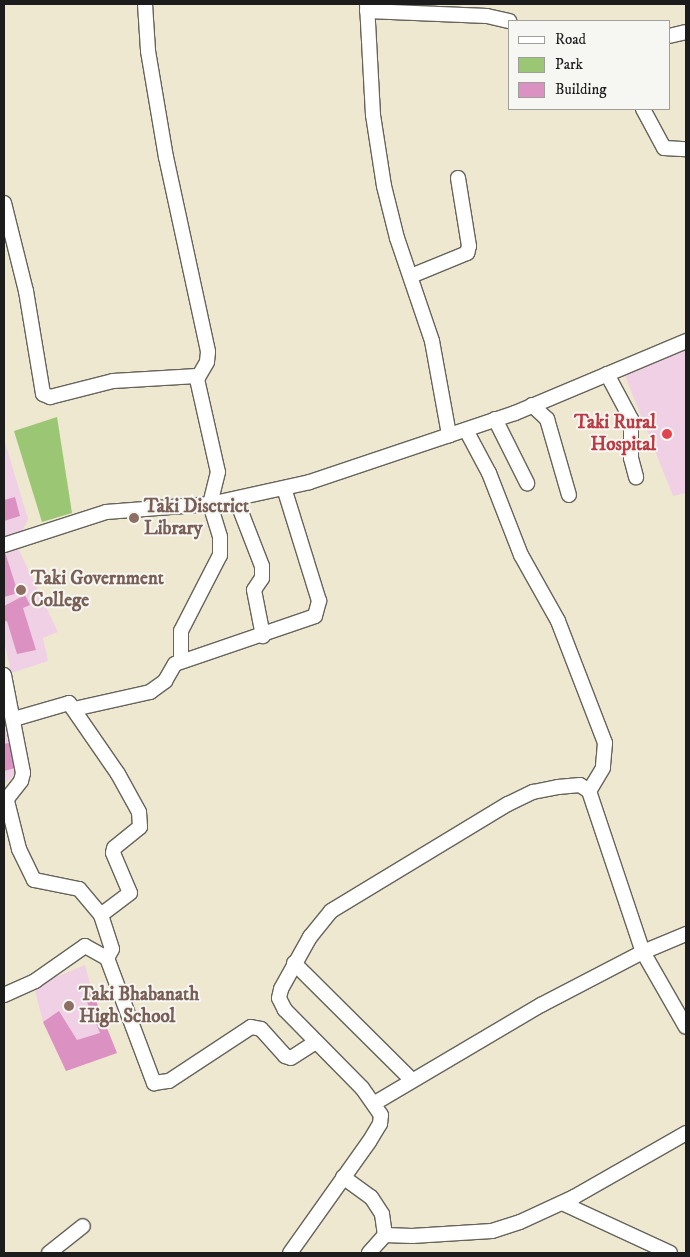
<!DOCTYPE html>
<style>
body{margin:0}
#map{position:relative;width:690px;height:1257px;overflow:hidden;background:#eee8d1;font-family:"IM FELL DW Pica",serif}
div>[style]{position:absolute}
.built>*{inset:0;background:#f0d0e4}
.green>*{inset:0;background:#9bc674}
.building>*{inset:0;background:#db91c1}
.roads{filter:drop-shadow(1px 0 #66635b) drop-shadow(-1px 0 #66635b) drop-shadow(0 1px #66635b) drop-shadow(0 -1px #66635b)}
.minor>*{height:14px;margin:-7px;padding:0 7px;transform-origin:7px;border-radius:7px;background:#fff}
.dots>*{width:14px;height:14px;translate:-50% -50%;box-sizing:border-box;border:2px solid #f6f6f2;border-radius:50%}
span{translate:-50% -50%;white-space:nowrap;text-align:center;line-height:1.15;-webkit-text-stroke:4px #f6f6f2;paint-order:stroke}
.health-label{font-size:19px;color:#be3a42;font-weight:700}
.right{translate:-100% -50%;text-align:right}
.education-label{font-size:19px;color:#785e54;font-weight:700}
.left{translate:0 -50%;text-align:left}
.frame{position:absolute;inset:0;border:5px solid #1c1c1c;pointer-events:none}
.legend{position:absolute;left:508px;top:20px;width:162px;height:90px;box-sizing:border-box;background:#f6f6f2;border:1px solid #9f9f9c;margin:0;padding:6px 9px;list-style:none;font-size:15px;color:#1c1c1c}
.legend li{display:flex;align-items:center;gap:10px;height:25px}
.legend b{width:25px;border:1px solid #9f9f9c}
</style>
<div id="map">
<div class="built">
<i style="clip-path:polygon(686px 350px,686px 493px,673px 496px,625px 376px)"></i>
<i style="clip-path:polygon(4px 439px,28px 519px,23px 530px,4px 542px)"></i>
<i style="clip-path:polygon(16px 544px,58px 632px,43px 638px,48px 661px,11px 673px,4px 640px,4px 548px)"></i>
<i style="clip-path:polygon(4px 690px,21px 769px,4px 784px)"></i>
<i style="clip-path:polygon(85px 965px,92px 991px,117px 1053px,66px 1071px,43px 1022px,34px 986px)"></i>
</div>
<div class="green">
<i style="clip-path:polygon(57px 417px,72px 513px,42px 522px,14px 431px)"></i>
</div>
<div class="building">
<i style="clip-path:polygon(15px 497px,20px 516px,4px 521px,4px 500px)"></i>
<i style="clip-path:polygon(4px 549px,18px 593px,4px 597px)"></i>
<i style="clip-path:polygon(25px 595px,30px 605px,23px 608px,36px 650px,17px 654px,7px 621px,4px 622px,4px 606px)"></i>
<i style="clip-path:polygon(12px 742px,19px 767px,4px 771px,4px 744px)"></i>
<i style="clip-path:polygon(92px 991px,117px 1053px,66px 1071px,43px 1022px,59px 1011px,77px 1040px,100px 1033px,84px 995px)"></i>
</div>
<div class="roads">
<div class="minor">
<i style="left:145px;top:4px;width:47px;rotate:86.3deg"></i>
<i style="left:148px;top:51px;width:108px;rotate:80.4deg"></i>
<i style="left:166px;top:157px;width:199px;rotate:77.8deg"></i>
<i style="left:208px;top:352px;width:10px;rotate:96deg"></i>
<i style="left:207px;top:362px;width:20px;rotate:120deg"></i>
<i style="left:197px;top:379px;width:95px;rotate:77.3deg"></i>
<i style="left:218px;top:472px;width:33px;rotate:104deg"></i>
<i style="left:210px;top:504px;width:34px;rotate:73deg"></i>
<i style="left:220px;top:537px;width:18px;rotate:90deg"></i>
<i style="left:220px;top:555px;width:85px;rotate:117.2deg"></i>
<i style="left:181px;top:631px;width:30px;rotate:90deg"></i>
<i style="left:367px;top:4px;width:111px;rotate:86.9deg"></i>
<i style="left:373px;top:115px;width:72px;rotate:81.2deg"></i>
<i style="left:384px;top:186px;width:54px;rotate:76deg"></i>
<i style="left:397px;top:238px;width:109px;rotate:71.2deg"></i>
<i style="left:432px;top:341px;width:96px;rotate:79.7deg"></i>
<i style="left:367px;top:11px;width:120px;rotate:2.4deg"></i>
<i style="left:487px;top:16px;width:23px;rotate:13deg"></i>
<i style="left:669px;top:36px;width:17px;rotate:-13deg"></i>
<i style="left:643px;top:109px;width:44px;rotate:61.7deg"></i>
<i style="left:664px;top:148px;width:22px;rotate:3deg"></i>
<i style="left:4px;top:203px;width:91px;rotate:76deg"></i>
<i style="left:26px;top:291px;width:104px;rotate:80.6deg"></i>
<i style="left:43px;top:394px;width:8px;rotate:23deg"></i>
<i style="left:50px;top:397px;width:65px;rotate:-14.3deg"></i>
<i style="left:113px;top:381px;width:84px;rotate:-3.4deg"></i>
<i style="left:411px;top:276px;width:61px;rotate:-22.3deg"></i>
<i style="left:467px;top:253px;width:7px;rotate:-74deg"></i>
<i style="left:469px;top:246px;width:69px;rotate:-99.2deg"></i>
<i style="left:607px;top:374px;width:51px;rotate:61.9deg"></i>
<i style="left:631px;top:419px;width:39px;rotate:90deg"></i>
<i style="left:631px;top:458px;width:20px;rotate:75deg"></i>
<i style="left:532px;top:405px;width:21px;rotate:43deg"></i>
<i style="left:547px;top:419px;width:79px;rotate:73.9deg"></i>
<i style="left:495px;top:419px;width:72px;rotate:63.4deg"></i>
<i style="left:466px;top:430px;width:49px;rotate:61.9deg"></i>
<i style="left:489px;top:473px;width:88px;rotate:68.7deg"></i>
<i style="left:521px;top:555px;width:76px;rotate:60.7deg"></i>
<i style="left:558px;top:621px;width:131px;rotate:68.9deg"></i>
<i style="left:605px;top:743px;width:25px;rotate:95deg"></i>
<i style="left:603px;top:768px;width:27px;rotate:121deg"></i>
<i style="left:236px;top:499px;width:72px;rotate:68.8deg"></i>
<i style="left:262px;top:566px;width:12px;rotate:90deg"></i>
<i style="left:262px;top:578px;width:14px;rotate:124deg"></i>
<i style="left:254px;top:590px;width:47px;rotate:78.9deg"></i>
<i style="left:4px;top:545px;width:107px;rotate:-17.9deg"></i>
<i style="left:106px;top:512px;width:104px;rotate:-4.4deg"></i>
<i style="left:210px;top:504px;width:102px;rotate:-12.4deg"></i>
<i style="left:310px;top:482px;width:216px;rotate:-18.6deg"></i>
<i style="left:515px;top:413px;width:186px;rotate:-22.8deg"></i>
<i style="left:4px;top:675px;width:100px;rotate:79deg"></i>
<i style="left:23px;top:773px;width:8px;rotate:104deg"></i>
<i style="left:21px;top:781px;width:28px;rotate:128deg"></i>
<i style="left:74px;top:709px;width:78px;rotate:-12.6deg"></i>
<i style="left:150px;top:692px;width:19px;rotate:-36deg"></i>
<i style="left:165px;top:681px;width:20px;rotate:-60deg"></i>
<i style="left:175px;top:664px;width:148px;rotate:-18.9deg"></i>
<i style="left:315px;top:616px;width:16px;rotate:-75deg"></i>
<i style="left:319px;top:601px;width:118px;rotate:-107.2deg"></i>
<i style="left:14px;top:719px;width:57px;rotate:-16.2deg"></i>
<i style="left:69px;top:703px;width:86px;rotate:55.4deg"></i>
<i style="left:118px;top:774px;width:43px;rotate:61.1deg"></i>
<i style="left:139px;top:812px;width:15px;rotate:86deg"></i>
<i style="left:140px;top:827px;width:33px;rotate:141deg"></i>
<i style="left:114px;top:848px;width:5px;rotate:101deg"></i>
<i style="left:113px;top:853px;width:43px;rotate:67deg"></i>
<i style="left:130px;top:893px;width:36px;rotate:143deg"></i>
<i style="left:107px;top:958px;width:134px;rotate:69.4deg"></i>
<i style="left:154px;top:1083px;width:15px;rotate:-8deg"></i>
<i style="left:169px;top:1081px;width:98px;rotate:-33.4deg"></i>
<i style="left:251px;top:1027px;width:10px;rotate:11deg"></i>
<i style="left:261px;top:1029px;width:36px;rotate:48deg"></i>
<i style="left:285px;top:1056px;width:6px;rotate:18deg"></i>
<i style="left:291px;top:1058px;width:27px;rotate:-33deg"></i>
<i style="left:294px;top:963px;width:166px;rotate:44.8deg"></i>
<i style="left:4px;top:995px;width:34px;rotate:-24deg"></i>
<i style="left:35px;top:981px;width:61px;rotate:-35deg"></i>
<i style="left:85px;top:946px;width:25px;rotate:29deg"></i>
<i style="left:107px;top:958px;width:10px;rotate:-61deg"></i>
<i style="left:112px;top:949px;width:36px;rotate:-108deg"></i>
<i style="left:101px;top:915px;width:34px;rotate:-130deg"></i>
<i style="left:79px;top:889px;width:46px;rotate:-168.7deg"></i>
<i style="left:34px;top:880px;width:34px;rotate:-116deg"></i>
<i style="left:19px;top:849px;width:49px;rotate:-104deg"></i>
<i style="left:375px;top:1103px;width:193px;rotate:-30.6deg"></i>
<i style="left:541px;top:1005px;width:115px;rotate:-27.5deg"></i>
<i style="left:643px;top:952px;width:47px;rotate:-22.7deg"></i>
<i style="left:343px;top:1177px;width:34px;rotate:36deg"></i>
<i style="left:371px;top:1197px;width:20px;rotate:57deg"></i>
<i style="left:382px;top:1214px;width:21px;rotate:82deg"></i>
<i style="left:385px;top:1235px;width:24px;rotate:132deg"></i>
<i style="left:562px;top:1203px;width:119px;rotate:24.8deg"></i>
<i style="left:385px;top:1235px;width:27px;rotate:2deg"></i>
<i style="left:412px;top:1236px;width:80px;rotate:-3.6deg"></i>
<i style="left:492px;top:1231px;width:29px;rotate:-18deg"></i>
<i style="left:520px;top:1222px;width:60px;rotate:-24.8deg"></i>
<i style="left:574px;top:1197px;width:129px;rotate:-29.7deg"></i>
<i style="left:49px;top:1253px;width:43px;rotate:-38.5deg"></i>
<i style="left:290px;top:1253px;width:136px;rotate:-54.6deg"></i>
<i style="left:369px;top:1142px;width:21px;rotate:-59deg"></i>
<i style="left:380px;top:1124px;width:9px;rotate:-84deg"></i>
<i style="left:381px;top:1115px;width:33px;rotate:-125deg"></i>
<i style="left:362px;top:1088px;width:110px;rotate:-134.6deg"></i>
<i style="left:285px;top:1010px;width:13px;rotate:-117deg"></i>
<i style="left:279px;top:998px;width:9px;rotate:-77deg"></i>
<i style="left:281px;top:989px;width:60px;rotate:-60.9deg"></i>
<i style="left:310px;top:937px;width:33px;rotate:-51deg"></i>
<i style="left:331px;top:911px;width:207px;rotate:-31.2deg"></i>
<i style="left:508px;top:804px;width:28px;rotate:-26deg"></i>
<i style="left:533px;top:792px;width:25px;rotate:-11deg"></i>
<i style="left:558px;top:787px;width:22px;rotate:-5deg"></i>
<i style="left:580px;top:785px;width:11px;rotate:34deg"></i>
<i style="left:589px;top:791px;width:170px;rotate:71.5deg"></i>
<i style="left:643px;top:952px;width:86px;rotate:60.2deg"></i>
</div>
</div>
<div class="dots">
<i style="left:667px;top:434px;background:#e0444e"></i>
<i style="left:134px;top:518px;background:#8d6e63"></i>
<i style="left:21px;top:590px;background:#8d6e63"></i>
<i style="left:69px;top:1006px;background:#8d6e63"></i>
</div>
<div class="health-label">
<span class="right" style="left:656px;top:434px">Taki Rural<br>Hospital</span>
</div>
<div class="education-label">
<span class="left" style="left:144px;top:518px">Taki Disctrict<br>Library</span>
<span class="left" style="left:31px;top:590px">Taki Government<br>College</span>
<span class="left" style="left:79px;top:1006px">Taki Bhabanath<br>High School</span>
</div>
<div class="frame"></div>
<ul class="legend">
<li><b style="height:6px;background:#fff"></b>Road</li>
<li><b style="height:14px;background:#9bc674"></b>Park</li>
<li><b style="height:14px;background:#db91c1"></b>Building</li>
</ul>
</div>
